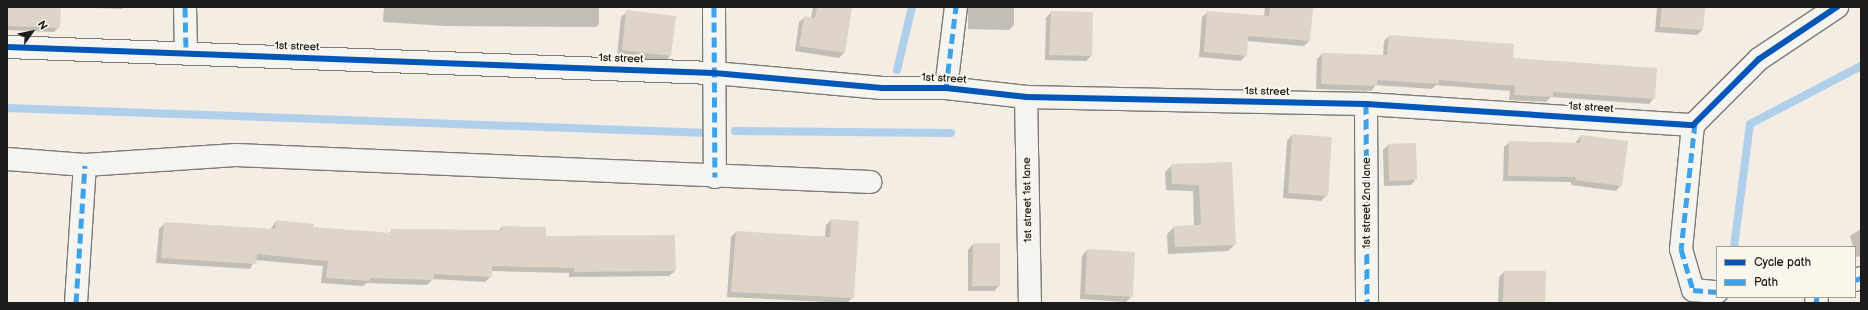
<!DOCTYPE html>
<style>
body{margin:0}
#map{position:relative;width:1868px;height:310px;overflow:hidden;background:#f3ede3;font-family:"Balsamiq Sans",sans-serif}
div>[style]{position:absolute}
.shadow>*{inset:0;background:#0003}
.stream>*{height:8px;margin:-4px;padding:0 4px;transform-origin:4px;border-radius:4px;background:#b0cfeb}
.building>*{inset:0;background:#ded5c8}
.roads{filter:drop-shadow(1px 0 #7d7a76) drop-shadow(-1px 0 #7d7a76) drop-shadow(0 1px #7d7a76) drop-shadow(0 -1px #7d7a76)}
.minor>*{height:22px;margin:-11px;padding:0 11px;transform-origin:11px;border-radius:11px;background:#f6f4ef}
.quiet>*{height:5px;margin-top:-2.5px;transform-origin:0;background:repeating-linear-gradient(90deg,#3da2ea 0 10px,transparent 0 15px)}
.cycleway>*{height:6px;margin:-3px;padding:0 3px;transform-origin:3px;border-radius:3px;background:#0057b8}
span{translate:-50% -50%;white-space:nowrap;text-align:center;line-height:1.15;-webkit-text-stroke:4px #fbf7ec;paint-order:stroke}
.street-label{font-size:11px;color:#1c1c1c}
.frame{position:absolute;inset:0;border:8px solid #1c1c1c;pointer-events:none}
.legend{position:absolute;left:1716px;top:246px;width:140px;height:52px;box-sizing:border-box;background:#fbf7ec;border:1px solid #a29f99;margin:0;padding:5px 7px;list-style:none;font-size:12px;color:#1c1c1c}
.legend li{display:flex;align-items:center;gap:8px;height:20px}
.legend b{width:20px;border:1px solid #a29f99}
.north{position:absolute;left:12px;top:12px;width:40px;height:40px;-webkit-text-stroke:3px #fbf7ec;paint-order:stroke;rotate:57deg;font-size:11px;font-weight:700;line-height:16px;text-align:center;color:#1c1c1c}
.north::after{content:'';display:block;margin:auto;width:14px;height:18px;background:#1c1c1c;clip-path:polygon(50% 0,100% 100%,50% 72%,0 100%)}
</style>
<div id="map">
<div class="shadow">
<i style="clip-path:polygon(7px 7px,60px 7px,59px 27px,54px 32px,7px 30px)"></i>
<i style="clip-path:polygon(68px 7px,124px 7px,122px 9px)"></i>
<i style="clip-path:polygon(384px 7px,599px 7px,599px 24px,596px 27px,446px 26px,383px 22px)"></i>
<i style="clip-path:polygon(813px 7px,851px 7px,844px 53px,839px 58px,795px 51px,799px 22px,805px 17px,811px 18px)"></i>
<i style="clip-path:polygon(968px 7px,1014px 7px,1014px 25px,1009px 30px,968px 29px)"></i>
<i style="clip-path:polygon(1265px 7px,1312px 7px,1309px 41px,1304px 46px,1247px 41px,1246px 55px,1241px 61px,1199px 57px,1202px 17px,1208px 12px,1264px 16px)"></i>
<i style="clip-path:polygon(1657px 7px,1704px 7px,1702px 30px,1697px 35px,1655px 32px)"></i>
<i style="clip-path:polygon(627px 12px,670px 56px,665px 61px,617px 56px,621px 17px)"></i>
<i style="clip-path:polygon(1051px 12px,1091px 56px,1086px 61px,1045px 60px,1046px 18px)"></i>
<i style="clip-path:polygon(1389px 36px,1512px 59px,1654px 98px,1649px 104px,1551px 97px,1546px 102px,1509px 100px,1510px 91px,1436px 85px,1432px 89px,1376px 85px,1371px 91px,1316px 89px,1317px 59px,1322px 54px,1383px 56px,1384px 41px)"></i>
<i style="clip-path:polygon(1292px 135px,1327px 195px,1321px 201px,1283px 198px,1287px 141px)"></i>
<i style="clip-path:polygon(1581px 136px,1621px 185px,1616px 191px,1571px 185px,1571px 182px,1503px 181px,1504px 147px,1510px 142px,1575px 143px)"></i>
<i style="clip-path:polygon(1415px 144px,1416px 179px,1411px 185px,1384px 186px,1383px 150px,1388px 145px)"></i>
<i style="clip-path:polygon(1231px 163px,1235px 244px,1228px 251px,1168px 254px,1167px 234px,1174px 227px,1194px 226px,1193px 191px,1166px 190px,1165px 172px,1172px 165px)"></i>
<i style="clip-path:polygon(831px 220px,853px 297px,847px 303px,727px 297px,731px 237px,736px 232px,825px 237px,826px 225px)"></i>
<i style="clip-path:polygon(276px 221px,312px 227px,388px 234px,392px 230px,498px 231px,502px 227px,675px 271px,669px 276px,569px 277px,569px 273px,491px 271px,491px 276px,485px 282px,433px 279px,427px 285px,367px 283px,363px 286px,321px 283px,323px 266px,255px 260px,250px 269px,156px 263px,159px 229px,165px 223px,270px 230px)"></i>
<i style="clip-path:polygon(1861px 229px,1861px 256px,1855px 257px,1855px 247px,1853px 247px,1850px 236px)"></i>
<i style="clip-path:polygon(973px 244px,999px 244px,999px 286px,994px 291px,968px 291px,968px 250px)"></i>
<i style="clip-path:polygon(1087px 250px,1132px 296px,1126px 302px,1080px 299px,1082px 256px)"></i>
<i style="clip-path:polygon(1504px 272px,1544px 303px,1498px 303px,1499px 277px)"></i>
</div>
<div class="stream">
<i style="left:897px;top:70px;width:65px;rotate:-76.6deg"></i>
<i style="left:7px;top:108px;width:702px;rotate:2.04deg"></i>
<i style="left:735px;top:131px;width:216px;rotate:0.5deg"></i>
<i style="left:1734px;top:247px;width:124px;rotate:-82.6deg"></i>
<i style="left:1750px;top:124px;width:125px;rotate:-27.6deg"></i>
</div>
<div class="building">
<i style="clip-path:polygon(7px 7px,61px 7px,60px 28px,7px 26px)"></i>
<i style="clip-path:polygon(817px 7px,852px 7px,845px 53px,799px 46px,804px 16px,815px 18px)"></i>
<i style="clip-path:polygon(1270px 7px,1313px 7px,1310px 41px,1248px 36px,1247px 56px,1204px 52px,1207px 11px,1269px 16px)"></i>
<i style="clip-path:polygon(1662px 7px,1705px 7px,1703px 30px,1660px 27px)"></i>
<i style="clip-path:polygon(626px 10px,676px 16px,671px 56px,622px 50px)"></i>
<i style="clip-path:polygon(1051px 11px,1093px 12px,1092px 56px,1049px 55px)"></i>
<i style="clip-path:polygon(1389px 35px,1514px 44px,1513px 58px,1657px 68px,1655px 99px,1553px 92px,1553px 97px,1514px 95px,1515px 86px,1439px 80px,1439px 84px,1377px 80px,1377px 86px,1321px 84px,1322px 53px,1387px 55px)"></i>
<i style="clip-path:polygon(1292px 134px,1332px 137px,1328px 196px,1288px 193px)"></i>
<i style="clip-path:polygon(1581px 135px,1628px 141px,1622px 186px,1575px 180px,1576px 177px,1508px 176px,1509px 141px,1580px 143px)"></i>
<i style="clip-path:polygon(1416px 143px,1417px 180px,1389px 181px,1388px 144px)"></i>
<i style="clip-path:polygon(1232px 162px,1236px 245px,1175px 247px,1174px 226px,1201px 225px,1199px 185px,1172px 184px,1171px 164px)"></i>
<i style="clip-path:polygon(831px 219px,859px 221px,854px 298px,731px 292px,736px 231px,830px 237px)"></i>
<i style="clip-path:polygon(276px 220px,314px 224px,313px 227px,391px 233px,391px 229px,502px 230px,502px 226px,546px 227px,546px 236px,675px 235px,676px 271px,574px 272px,574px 268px,492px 266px,492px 277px,434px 274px,434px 280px,370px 278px,370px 281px,326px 278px,328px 261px,257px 254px,256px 264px,161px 258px,164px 222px,275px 229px)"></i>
<i style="clip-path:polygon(973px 243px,1000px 243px,1000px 286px,972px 286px)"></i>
<i style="clip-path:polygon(1087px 249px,1135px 252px,1133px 297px,1085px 294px)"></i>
<i style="clip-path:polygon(1504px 271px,1546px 271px,1545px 303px,1503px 303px)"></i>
</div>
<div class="roads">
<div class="minor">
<i style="left:185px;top:7px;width:45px;rotate:88.7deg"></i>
<i style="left:714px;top:7px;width:170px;rotate:89.7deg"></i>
<i style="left:7px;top:47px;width:707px;rotate:2.11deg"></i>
<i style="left:714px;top:73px;width:169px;rotate:5.1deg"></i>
<i style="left:882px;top:88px;width:64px"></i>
<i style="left:946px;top:88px;width:81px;rotate:6.4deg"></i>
<i style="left:1026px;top:97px;width:340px;rotate:1.2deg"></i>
<i style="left:1366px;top:104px;width:328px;rotate:3.7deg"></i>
<i style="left:1693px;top:125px;width:93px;rotate:-45deg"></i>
<i style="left:1759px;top:59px;width:94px;rotate:-33.7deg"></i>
<i style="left:946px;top:88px;width:82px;rotate:-83deg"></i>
<i style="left:1026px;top:97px;width:206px;rotate:88.9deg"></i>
<i style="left:1366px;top:104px;width:199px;rotate:89.7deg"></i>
<i style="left:1693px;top:125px;width:125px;rotate:95.5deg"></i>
<i style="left:1681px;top:249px;width:43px;rotate:73.7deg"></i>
<i style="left:1693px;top:290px;width:24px;rotate:5deg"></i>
<i style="left:7px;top:159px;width:78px;rotate:4.4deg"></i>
<i style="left:85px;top:165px;width:151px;rotate:-3.8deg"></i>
<i style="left:236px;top:155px;width:635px;rotate:2.44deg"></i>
<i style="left:1855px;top:280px;width:6px;rotate:-18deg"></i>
<i style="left:76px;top:303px;width:138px;rotate:-86.3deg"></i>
<i style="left:1816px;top:303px;width:6px;rotate:-81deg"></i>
</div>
</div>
<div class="quiet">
<i style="left:185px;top:7px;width:45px;rotate:88.7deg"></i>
<i style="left:714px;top:7px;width:170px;rotate:89.7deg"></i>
<i style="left:946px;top:88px;width:82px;rotate:-83deg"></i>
<i style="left:1366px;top:104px;width:199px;rotate:89.7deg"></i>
<i style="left:1695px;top:123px;width:127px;rotate:96.3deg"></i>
<i style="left:1681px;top:249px;width:43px;rotate:73.7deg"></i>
<i style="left:1693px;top:290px;width:24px;rotate:5deg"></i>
<i style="left:1855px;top:280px;width:6px;rotate:-18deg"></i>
<i style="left:76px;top:303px;width:138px;rotate:-86.3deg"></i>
<i style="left:1816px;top:303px;width:6px;rotate:-81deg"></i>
</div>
<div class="cycleway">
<i style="left:7px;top:47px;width:707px;rotate:2.11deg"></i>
<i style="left:714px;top:73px;width:169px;rotate:5.1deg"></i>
<i style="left:882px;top:88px;width:64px"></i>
<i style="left:946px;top:88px;width:81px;rotate:6.4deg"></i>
<i style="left:1026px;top:97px;width:340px;rotate:1.2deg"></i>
<i style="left:1366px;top:104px;width:328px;rotate:3.7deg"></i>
<i style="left:1693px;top:125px;width:93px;rotate:-45deg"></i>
<i style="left:1759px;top:59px;width:94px;rotate:-33.7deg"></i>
</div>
<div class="street-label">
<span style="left:297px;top:47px;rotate:2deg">1st street</span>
<span style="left:621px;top:59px;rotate:2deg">1st street</span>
<span style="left:944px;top:79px;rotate:3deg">1st street</span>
<span style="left:1267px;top:92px;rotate:1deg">1st street</span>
<span style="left:1591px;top:108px;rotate:4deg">1st street</span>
<span style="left:1028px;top:200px;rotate:-91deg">1st street 1st lane</span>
<span style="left:1367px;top:203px;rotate:-90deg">1st street 2nd lane</span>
</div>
<div class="frame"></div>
<ul class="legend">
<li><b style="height:5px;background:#0057b8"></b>Cycle path</li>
<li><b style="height:5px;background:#3da2ea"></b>Path</li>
</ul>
<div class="north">N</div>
</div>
